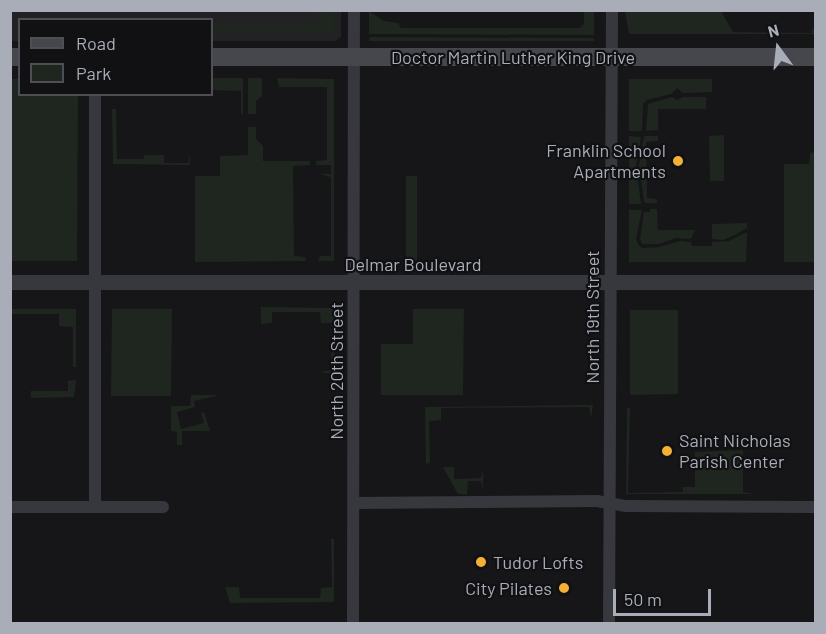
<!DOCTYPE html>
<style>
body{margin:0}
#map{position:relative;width:826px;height:634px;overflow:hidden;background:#161618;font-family:Barlow,sans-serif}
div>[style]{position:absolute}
.built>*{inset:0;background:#222225}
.green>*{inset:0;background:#1e261f}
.minor>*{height:12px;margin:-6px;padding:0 6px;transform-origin:6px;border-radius:6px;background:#37383d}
.tertiary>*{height:15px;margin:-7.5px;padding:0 7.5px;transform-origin:7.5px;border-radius:7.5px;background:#37383d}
.secondary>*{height:18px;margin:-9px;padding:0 9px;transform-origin:9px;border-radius:9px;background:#45474d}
.dots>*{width:16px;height:16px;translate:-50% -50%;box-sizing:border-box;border:3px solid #111113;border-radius:50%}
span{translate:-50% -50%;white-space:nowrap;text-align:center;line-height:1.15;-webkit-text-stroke:4.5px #111113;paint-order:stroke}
.street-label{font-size:18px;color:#a8adb8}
.poi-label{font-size:18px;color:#a8adb8}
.right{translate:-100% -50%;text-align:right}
.left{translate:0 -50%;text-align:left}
.frame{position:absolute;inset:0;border:12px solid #a8adb8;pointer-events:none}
.legend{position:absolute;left:18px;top:18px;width:195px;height:78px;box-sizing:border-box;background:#111113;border:2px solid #4d4f55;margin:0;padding:8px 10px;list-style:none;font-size:18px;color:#a8adb8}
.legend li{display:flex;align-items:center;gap:12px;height:30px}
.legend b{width:30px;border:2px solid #4d4f55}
.north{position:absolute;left:748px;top:18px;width:60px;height:60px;-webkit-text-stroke:4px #111113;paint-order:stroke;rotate:345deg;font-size:16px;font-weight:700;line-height:24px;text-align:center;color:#a8adb8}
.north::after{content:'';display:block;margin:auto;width:21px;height:27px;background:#a8adb8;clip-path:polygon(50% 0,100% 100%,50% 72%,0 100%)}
.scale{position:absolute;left:613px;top:589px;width:98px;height:27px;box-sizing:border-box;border:3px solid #a8adb8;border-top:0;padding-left:8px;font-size:18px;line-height:21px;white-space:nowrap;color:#a8adb8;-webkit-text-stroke:4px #111113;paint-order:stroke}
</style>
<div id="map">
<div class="built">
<i style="clip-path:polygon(10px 11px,341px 11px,341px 36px,336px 41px,212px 41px,212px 20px,20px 20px,19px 41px,11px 41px)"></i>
</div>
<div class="green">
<i style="clip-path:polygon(331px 11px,334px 11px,334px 34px,212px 34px,212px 25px,317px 25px,318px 13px,330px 13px)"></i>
<i style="clip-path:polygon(369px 11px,384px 21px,398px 23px,401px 28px,580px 28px,584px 24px,584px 11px,594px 11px,594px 35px,369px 34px)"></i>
<i style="clip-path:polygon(625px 11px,721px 11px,733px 32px,812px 33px,812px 29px,815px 29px,815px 34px,629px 34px)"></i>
<i style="clip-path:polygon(370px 37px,594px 38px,594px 41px,369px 41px)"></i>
<i style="clip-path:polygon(212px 78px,243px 78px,243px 114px,241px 114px,241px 91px,212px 90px)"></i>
<i style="clip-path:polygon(248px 78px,262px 78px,262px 96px,256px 101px,256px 114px,248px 114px)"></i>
<i style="clip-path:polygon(277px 78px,334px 79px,334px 261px,318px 261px,320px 256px,331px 256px,331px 177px,320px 174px,331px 174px,331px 165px,316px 165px,316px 161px,327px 160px,327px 87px,279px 87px)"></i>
<i style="clip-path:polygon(10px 79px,19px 79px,20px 94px,78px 95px,77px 261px,11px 261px)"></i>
<i style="clip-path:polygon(629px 79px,712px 79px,712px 92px,683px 93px,677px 88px,671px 94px,647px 100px,643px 104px,642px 131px,629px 131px)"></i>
<i style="clip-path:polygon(672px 97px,677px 100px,683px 97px,706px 97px,706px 109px,658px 109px,658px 130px,646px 131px,648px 104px)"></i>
<i style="clip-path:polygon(112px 109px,116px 109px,117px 159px,144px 159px,144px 155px,164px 155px,164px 163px,188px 163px,190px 155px,190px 165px,113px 164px)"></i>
<i style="clip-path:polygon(248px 127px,256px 127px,256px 139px,263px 146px,263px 161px,310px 161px,310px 165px,293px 166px,294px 256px,305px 257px,306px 261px,195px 262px,195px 176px,220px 176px,220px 156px,248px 155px)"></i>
<i style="clip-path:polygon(724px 135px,724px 181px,710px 181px,709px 136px)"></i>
<i style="clip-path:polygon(629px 136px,641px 137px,636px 165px,641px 204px,629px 204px)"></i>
<i style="clip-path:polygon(644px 136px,658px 136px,658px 141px,646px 142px,647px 198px,657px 199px,657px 203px,645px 203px,644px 201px,639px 165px)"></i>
<i style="clip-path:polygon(815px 152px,815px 262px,784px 262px,784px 164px,809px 164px,810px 153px)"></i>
<i style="clip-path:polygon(406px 176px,417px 176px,417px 261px,406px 261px)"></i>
<i style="clip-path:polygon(650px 209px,657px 209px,658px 230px,695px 230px,691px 239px,676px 238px,659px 244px,642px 244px,640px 239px,644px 212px,650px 212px)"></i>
<i style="clip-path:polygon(629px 210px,642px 210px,636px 239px,639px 246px,643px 248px,659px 247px,680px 241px,691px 242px,692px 246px,712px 246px,712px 242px,729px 241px,747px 232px,746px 262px,629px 262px)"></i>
<i style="clip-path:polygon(747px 223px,747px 228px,737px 234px,723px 240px,712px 239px,712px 224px)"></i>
<i style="clip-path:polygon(261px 307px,335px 308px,334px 374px,320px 372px,331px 370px,332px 323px,321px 323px,320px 312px,272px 312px,272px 323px,261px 324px)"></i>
<i style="clip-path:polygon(11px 309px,76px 309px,76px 367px,73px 367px,73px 327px,59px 326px,59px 314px,11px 314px)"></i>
<i style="clip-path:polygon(112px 309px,172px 309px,171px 396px,111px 396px)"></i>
<i style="clip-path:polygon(413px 309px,464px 309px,463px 395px,381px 395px,381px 344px,413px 344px)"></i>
<i style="clip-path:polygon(630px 310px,678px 310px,678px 394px,630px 395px)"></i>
<i style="clip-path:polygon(76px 380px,74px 397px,31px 398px,31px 391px,68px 391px,68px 381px)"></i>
<i style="clip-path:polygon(191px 395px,219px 395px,194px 401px,195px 407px,177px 412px,181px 429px,204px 423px,201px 413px,204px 412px,210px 431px,182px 431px,182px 445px,177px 445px,177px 432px,171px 431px,171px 406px,190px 406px)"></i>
<i style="clip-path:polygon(593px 405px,591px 418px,589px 407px,441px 408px,441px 420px,429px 421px,430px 463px,426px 464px,425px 407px)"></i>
<i style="clip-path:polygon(627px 408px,630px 408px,628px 493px,683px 492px,683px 487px,695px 487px,695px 452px,743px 450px,743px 492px,754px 494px,626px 494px)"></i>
<i style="clip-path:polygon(443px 467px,454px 467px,454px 479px,481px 478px,483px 468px,483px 492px,481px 481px,468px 481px,467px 494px,458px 494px)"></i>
<i style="clip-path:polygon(331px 539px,334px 539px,334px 602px,230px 603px,225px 587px,239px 587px,240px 598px,320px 598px,321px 588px,332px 587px)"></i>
</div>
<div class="minor">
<i style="left:354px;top:503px;width:243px;rotate:-0.5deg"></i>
<i style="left:597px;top:501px;width:28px;rotate:10deg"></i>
<i style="left:625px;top:506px;width:191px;rotate:0.3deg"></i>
<i style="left:10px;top:507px;width:153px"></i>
<i style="left:95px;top:507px;width:413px;rotate:-90deg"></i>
<i style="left:353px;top:624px;width:614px;rotate:-89.91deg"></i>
<i style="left:609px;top:624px;width:614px;rotate:-89.72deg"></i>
</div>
<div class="tertiary">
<i style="left:10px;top:282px;width:806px"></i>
</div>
<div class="secondary">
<i style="left:10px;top:57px;width:10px"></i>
<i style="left:212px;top:57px;width:604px"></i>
</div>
<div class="dots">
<i style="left:678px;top:161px;background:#f2b134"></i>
<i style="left:667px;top:451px;background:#f2b134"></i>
<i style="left:481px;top:562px;background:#f2b134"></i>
<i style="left:564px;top:588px;background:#f2b134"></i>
</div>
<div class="street-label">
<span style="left:513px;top:57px">Doctor Martin Luther King Drive</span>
<span style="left:413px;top:264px">Delmar Boulevard</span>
<span style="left:592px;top:317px;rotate:-90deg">North 19th Street</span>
<span style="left:336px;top:371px;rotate:-90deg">North 20th Street</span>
</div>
<div class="poi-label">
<span class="right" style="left:666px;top:161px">Franklin School<br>Apartments</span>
<span class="left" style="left:679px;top:451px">Saint Nicholas<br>Parish Center</span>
<span class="left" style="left:493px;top:562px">Tudor Lofts</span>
<span class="right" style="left:552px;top:588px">City Pilates</span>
</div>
<div class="frame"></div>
<ul class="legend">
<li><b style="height:8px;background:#45474d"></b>Road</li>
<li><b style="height:16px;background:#1e261f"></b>Park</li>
</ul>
<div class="north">N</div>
<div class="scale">50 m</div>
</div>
